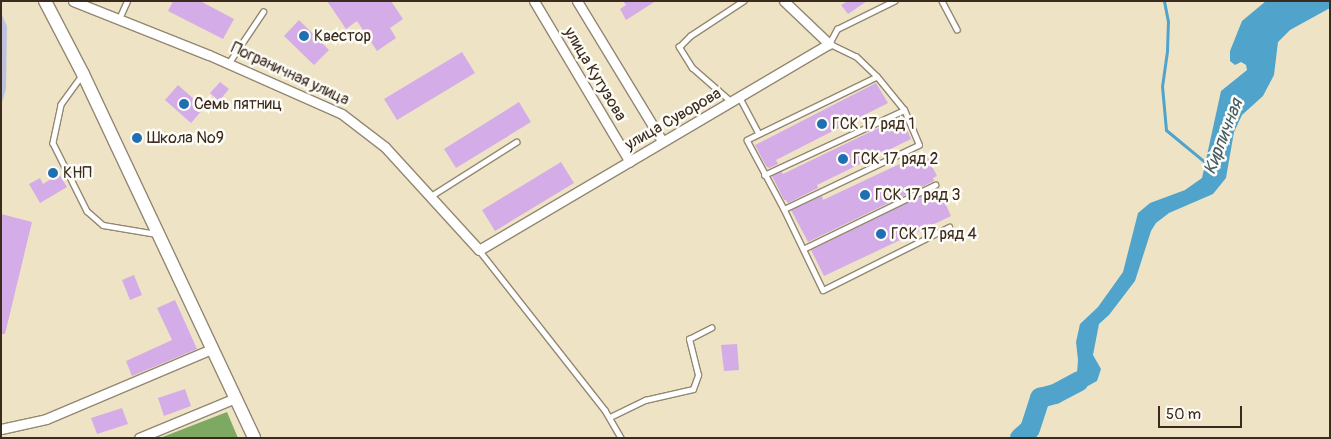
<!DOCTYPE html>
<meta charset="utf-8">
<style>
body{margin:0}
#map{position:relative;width:1331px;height:439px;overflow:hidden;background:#eee4c5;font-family:Pangolin,sans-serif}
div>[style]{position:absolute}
.industrial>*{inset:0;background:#bfc2dd}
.forest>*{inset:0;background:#7da962}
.water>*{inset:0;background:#50a4cc}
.stream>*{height:3px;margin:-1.5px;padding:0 1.5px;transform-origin:1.5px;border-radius:1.5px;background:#50a4cc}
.river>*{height:20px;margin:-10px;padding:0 10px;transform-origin:10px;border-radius:10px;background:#50a4cc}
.building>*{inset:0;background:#d4ace7}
.roads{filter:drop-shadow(1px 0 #948772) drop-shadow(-1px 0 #948772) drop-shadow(0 1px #948772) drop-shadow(0 -1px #948772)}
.lane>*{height:4.5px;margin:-2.25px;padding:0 2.25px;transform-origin:2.25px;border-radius:2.25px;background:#fff}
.street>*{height:9px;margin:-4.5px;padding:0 4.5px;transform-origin:4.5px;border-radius:4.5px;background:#fff}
.secondary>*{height:12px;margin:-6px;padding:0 6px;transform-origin:6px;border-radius:6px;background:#fff}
.dots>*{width:14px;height:14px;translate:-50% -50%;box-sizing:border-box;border:2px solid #fdfcf7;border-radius:50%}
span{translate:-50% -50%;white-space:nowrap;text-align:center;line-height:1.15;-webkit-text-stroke:5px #fdfcf7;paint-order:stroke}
.poi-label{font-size:16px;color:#3b2a1e}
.left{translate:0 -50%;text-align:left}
.street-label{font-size:16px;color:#3b2a1e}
.water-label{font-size:18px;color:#435b64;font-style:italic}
.frame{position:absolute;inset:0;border:2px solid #3b2a1e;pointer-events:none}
.scale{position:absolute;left:1158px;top:406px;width:84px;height:22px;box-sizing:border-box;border:2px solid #3b2a1e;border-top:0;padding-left:6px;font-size:15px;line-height:18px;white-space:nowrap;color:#3b2a1e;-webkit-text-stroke:4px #fdfcf7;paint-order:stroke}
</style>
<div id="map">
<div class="industrial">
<i style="clip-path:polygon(1px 13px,7px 26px,6px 89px,1px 106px)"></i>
</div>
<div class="forest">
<i style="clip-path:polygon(227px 412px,238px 438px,160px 438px)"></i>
</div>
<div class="water">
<i style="clip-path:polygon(1266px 1px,1330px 1px,1330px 8px,1290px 30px,1278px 42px,1274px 75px,1263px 96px,1242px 115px,1234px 132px,1226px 178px,1213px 194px,1169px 213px,1156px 223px,1151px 231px,1135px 281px,1109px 315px,1099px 324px,1093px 355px,1101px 369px,1097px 381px,1075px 393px,1055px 394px,1077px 373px,1078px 360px,1076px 342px,1080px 324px,1098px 307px,1123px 272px,1138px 213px,1150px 203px,1185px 190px,1202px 178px,1221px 91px,1247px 70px,1246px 65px,1241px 62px,1235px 65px,1230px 61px,1230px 51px,1242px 21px)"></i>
</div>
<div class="stream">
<i style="left:1164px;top:1px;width:20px;rotate:79deg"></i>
<i style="left:1168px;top:21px;width:30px;rotate:92deg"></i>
<i style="left:1167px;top:51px;width:35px;rotate:98deg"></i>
<i style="left:1162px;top:86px;width:44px;rotate:84.8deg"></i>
<i style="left:1166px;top:130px;width:52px;rotate:39.5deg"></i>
</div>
<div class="river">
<i style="left:1020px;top:438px;width:13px;rotate:-42deg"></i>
<i style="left:1030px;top:429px;width:33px;rotate:-72deg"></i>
<i style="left:1040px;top:398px;width:16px;rotate:-15deg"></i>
<i style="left:1055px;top:394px;width:27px;rotate:-28deg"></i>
</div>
<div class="building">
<i style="clip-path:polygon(173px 1px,200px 1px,234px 19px,223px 39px,168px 11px)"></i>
<i style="clip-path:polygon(327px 1px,391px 1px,403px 19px,390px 28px,396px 38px,377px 51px,357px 21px,346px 29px)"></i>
<i style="clip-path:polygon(623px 1px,656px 1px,626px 20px,620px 9px,626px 5px)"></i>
<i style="clip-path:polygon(848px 1px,867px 1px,848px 14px,841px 5px)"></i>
<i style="clip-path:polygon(299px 20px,329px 50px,314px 65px,284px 36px)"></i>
<i style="clip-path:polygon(462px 52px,475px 73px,397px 120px,384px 99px)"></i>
<i style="clip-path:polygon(220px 82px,229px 89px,219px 101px,210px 93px)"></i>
<i style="clip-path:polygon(876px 83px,888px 103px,776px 160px,778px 164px,769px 168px,766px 166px,755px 145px)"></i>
<i style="clip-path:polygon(178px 85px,204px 108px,191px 123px,165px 100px)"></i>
<i style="clip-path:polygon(519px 102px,531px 122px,456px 168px,444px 149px)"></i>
<i style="clip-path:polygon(901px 117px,911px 139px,817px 185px,818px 188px,788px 203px,786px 200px,784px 200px,772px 176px,781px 171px,783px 174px)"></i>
<i style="clip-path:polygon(925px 152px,937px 176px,933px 178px,934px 181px,808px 242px,791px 210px,822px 196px,823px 200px)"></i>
<i style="clip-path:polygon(561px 162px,574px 183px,495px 231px,482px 210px)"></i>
<i style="clip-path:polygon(59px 174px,67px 187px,40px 203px,29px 184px,40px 178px,43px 184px)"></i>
<i style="clip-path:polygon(938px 188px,951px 216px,824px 276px,811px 250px)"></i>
<i style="clip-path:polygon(1px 214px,32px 222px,5px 334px,1px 334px)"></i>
<i style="clip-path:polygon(134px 275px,142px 295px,130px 300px,122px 280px)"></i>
<i style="clip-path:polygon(175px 300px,197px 349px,132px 376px,126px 361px,172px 340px,157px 308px)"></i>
<i style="clip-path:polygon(737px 344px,739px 370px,724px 371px,721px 345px)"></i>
<i style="clip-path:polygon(185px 389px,191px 406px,164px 416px,158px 398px)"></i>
<i style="clip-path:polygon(122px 408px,128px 424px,97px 434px,91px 418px)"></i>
</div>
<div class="roads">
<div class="lane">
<i style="left:942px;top:1px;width:32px;rotate:62deg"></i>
<i style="left:119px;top:19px;width:20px;rotate:-66deg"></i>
<i style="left:228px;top:64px;width:63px;rotate:-56.1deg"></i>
<i style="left:81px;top:77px;width:34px;rotate:126deg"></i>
<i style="left:61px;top:105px;width:39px;rotate:102deg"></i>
<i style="left:53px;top:143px;width:76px;rotate:63.4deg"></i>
<i style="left:87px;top:211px;width:21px;rotate:41deg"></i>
<i style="left:103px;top:225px;width:54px;rotate:9.6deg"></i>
<i style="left:877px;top:77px;width:144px;rotate:154.1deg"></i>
<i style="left:747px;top:140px;width:78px;rotate:61.8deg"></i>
<i style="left:784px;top:209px;width:90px;rotate:64.3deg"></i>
<i style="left:823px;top:290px;width:141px;rotate:-26.6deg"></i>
<i style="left:740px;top:98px;width:40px;rotate:62deg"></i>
<i style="left:730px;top:101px;width:50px;rotate:-139deg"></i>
<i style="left:692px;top:68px;width:25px;rotate:-122deg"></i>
<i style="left:679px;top:47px;width:16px;rotate:-45deg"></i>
<i style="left:690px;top:36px;width:64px;rotate:-33.4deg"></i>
<i style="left:764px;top:175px;width:154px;rotate:-24.9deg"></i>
<i style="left:431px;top:196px;width:101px;rotate:-32.4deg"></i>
<i style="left:784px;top:209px;width:149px;rotate:-25.4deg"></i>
<i style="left:919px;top:145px;width:38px;rotate:-113deg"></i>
<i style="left:904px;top:110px;width:43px;rotate:-129.3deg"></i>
<i style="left:877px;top:77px;width:29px;rotate:-136deg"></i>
<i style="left:856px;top:57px;width:30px;rotate:-154deg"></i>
<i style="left:829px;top:44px;width:17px;rotate:-62deg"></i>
<i style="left:837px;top:29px;width:64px;rotate:-26.2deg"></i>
<i style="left:803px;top:249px;width:147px;rotate:-25.9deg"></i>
<i style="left:479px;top:250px;width:204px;rotate:51.8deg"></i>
<i style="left:605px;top:410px;width:32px;rotate:60deg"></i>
<i style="left:610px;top:417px;width:39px;rotate:-26deg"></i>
<i style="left:645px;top:400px;width:49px;rotate:-12.9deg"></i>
<i style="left:693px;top:389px;width:15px;rotate:-70deg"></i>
<i style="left:698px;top:375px;width:37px;rotate:-104deg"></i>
<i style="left:689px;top:339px;width:25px;rotate:-27deg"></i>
</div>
<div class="street">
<i style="left:73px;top:1px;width:146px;rotate:21.7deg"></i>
<i style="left:209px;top:55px;width:145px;rotate:23.9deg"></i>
<i style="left:342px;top:114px;width:54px;rotate:37.5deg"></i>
<i style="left:385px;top:147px;width:139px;rotate:47.6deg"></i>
<i style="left:479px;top:250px;width:406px;rotate:-30.5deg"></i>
<i style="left:829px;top:44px;width:62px;rotate:-136.3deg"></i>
<i style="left:534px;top:1px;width:187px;rotate:59.2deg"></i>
<i style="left:577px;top:1px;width:164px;rotate:58.7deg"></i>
<i style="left:1px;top:429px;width:46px;rotate:-12.5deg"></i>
<i style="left:46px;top:419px;width:180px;rotate:-22.9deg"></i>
<i style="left:139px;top:438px;width:104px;rotate:-22.6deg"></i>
</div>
<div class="secondary">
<i style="left:45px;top:1px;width:82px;rotate:62.5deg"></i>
<i style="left:83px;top:74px;width:402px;rotate:64.8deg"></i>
</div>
</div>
<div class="dots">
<i style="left:304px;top:36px;background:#1f6fb2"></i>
<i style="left:184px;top:104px;background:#1f6fb2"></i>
<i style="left:822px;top:124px;background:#1f6fb2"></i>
<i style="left:137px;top:138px;background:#1f6fb2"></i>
<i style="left:843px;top:159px;background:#1f6fb2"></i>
<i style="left:53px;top:173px;background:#1f6fb2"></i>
<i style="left:865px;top:195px;background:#1f6fb2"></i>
<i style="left:881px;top:234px;background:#1f6fb2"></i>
</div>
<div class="poi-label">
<span class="left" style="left:314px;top:36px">Квестор</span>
<span class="left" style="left:194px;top:104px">Семь пятниц</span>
<span class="left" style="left:832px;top:124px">ГСК 17 ряд 1</span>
<span class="left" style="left:147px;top:138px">Школа №9</span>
<span class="left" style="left:853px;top:159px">ГСК 17 ряд 2</span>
<span class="left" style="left:63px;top:173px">КНП</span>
<span class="left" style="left:875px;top:195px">ГСК 17 ряд 3</span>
<span class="left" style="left:891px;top:234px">ГСК 17 ряд 4</span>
</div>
<div class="street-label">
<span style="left:290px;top:74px;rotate:25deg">Пограничная улица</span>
<span style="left:595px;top:74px;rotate:59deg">улица Кутузова</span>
<span style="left:673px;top:119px;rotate:-30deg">улица Суворова</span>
</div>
<div class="water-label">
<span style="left:1224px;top:137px;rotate:-69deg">Кирпичная</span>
</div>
<div class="frame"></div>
<div class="scale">50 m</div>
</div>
